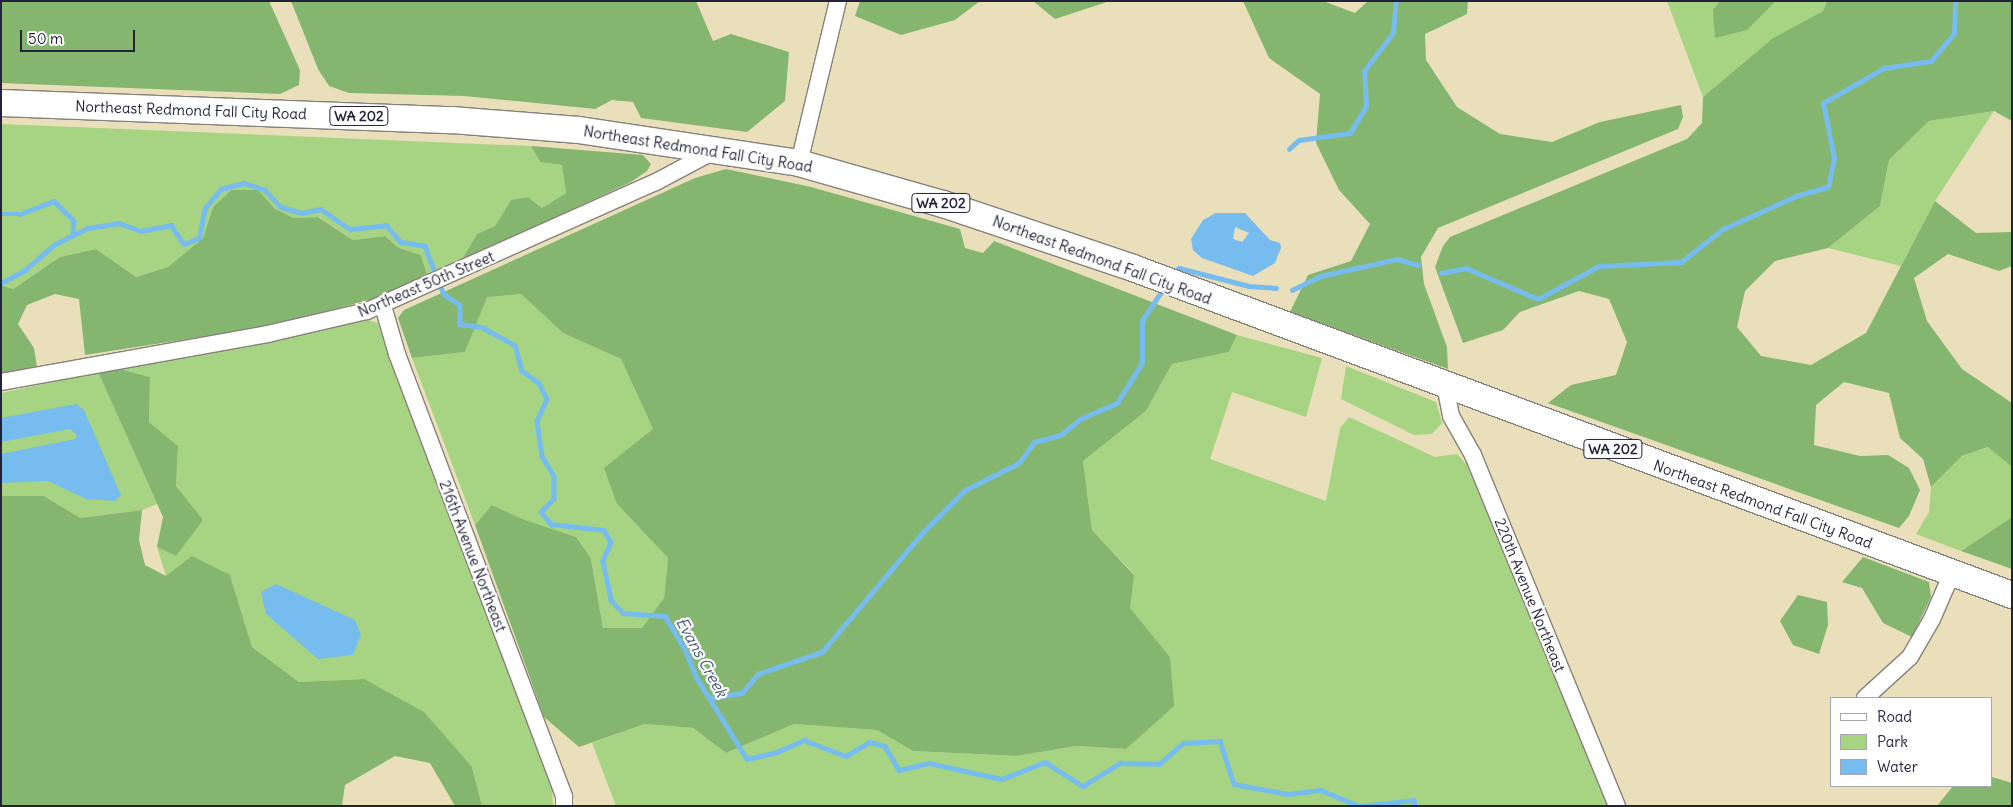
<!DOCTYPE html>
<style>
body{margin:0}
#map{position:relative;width:2013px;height:807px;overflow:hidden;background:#e9dfba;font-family:Delius,sans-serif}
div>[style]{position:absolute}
.green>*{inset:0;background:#a7d482}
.forest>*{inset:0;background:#85b670}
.water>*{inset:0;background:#77bcee}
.stream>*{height:4.5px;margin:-2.25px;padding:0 2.25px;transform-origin:2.25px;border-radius:2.25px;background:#77bcee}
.roads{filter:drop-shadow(1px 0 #86807a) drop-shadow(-1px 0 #86807a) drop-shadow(0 1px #86807a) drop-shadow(0 -1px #86807a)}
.street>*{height:16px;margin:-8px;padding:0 8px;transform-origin:8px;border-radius:8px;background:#fff}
.primary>*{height:26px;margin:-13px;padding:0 13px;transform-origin:13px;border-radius:13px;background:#fff}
span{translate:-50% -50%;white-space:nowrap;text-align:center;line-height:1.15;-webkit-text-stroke:4.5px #fff;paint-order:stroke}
.shield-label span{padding:1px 4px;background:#fff;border:1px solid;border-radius:4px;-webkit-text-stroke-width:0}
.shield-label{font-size:14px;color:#22223b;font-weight:700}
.street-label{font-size:15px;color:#22223b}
.water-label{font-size:16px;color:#40587a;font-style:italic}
.frame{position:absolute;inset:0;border:2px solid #22223b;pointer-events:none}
.legend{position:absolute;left:1830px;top:697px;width:162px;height:90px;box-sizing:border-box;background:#fff;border:1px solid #a7a7b1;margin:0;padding:6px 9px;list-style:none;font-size:15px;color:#22223b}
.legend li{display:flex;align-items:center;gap:10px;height:25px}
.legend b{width:25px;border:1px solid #a7a7b1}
.scale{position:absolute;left:20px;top:30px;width:115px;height:22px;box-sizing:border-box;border:2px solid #22223b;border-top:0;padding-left:6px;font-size:15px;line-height:18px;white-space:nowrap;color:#22223b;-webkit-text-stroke:4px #fff;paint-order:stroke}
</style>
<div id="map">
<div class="green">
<i style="clip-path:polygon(1667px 1px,1827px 1px,1823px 11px,1773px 38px,1703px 97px)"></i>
<i style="clip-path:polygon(1994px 111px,1935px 201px,1901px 266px,1828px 248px,1880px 206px,1889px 160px,1929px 121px)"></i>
<i style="clip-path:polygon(1px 124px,531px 146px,540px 162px,562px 165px,566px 193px,542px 208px,528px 197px,511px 200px,495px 226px,477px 234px,461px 261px,428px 278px,421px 255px,399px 248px,385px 236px,353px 240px,319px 217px,294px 218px,275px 209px,257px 190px,231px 190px,213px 207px,203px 238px,168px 267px,136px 277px,96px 249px,60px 257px,13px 289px,1px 285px)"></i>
<i style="clip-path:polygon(521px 294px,563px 333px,621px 359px,653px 429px,617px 504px,668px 558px,664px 598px,643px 628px,603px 628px,591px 559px,493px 505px,475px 525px,412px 358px,465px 352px,487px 296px)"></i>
<i style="clip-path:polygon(368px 320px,378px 323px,509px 670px,552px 789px,553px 806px,482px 806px,472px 767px,364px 679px,299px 682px,252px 647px,230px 575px,166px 576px,157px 547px,176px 555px,202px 520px,176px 486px,178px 446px,149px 422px,150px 377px,117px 368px,251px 346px)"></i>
<i style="clip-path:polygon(1237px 335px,1322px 358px,1306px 417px,1232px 392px,1210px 459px,1326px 501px,1340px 428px,1349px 417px,1435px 457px,1457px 454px,1467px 465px,1609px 806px,616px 806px,592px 743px,645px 724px,693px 728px,726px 753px,794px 724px,877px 730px,913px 751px,1017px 756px,1076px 746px,1126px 749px,1170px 657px,1129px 608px,1134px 574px,1092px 530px,1083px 461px,1146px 411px,1172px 364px,1229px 352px)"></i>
<i style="clip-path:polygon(1346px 366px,1436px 402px,1442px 423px,1432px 434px,1414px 435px,1341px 399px)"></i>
<i style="clip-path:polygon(98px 372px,157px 504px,142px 510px,80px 518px,44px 496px,1px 496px,1px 393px)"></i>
<i style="clip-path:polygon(1989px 447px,2012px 467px,2012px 517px,1961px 551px,1916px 534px,1929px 512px,1931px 487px,1962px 456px)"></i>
</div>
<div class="forest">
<i style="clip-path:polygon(1px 1px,269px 1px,300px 70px,299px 85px,280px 94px,1px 83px)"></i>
<i style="clip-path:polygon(291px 1px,696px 1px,713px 41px,731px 34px,789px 52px,785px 101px,747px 132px,641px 118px,633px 102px,612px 100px,595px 109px,464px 96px,349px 93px,329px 86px,318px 69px)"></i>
<i style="clip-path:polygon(860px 1px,980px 1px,955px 20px,901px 35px,855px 16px)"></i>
<i style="clip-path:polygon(1033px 1px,1110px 1px,1055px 19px)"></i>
<i style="clip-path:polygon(1243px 1px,1323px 1px,1355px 13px,1368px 1px,1468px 1px,1467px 14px,1425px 34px,1426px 60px,1457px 107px,1500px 134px,1552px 142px,1600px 122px,1681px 105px,1683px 117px,1678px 129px,1438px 228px,1421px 257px,1424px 284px,1447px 347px,1448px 369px,1290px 312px,1308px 275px,1351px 261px,1370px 224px,1339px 190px,1316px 143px,1320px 94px,1269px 58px)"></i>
<i style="clip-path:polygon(1720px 1px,1776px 1px,1747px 30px,1715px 38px,1713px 10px)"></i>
<i style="clip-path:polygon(1827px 1px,2012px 1px,2012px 121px,1994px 111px,1929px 121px,1889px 160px,1880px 206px,1828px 248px,1775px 261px,1745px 291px,1737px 327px,1761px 356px,1811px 365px,1866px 333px,1935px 201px,1976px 233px,2012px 232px,2012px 266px,1999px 271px,1948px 254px,1914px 278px,1927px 321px,1962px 369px,2012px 403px,2012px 467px,1988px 447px,1962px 456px,1931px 487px,1923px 459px,1900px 438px,1889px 393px,1844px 382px,1816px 405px,1814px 445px,1860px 456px,1888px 455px,1909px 468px,1920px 490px,1909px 516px,1899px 528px,1548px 403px,1571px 385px,1616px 375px,1627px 342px,1609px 299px,1579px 291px,1520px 312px,1503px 330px,1463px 343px,1435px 267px,1443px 246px,1450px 237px,1687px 139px,1702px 123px,1703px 97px,1773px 38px,1823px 11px)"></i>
<i style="clip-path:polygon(531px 146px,643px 155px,651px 164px,647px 171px,631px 182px,461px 261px,477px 234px,495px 226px,511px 200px,528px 197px,542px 208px,566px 193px,562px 165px,540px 162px)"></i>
<i style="clip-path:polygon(726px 169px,811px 187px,960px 229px,965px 248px,983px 253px,994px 241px,1237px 335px,1229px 352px,1172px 364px,1146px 411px,1083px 461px,1092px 530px,1134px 575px,1130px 608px,1170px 657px,1174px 706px,1126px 749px,1076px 746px,1017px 756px,913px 751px,877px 730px,794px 724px,726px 753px,693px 728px,645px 724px,579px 747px,544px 717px,475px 525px,492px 505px,522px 519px,576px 537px,591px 559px,603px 628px,642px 628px,664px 598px,668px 558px,617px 504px,604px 468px,653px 429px,621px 359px,563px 333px,521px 294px,487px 297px,465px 352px,412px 358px,398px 318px,404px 310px,695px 178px)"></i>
<i style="clip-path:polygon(231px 190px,258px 190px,275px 209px,294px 218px,318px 217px,353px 240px,385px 236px,399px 248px,421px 255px,428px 278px,376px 298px,317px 314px,246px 330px,85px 355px,79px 299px,55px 294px,27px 305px,18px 324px,34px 348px,37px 367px,1px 374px,1px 285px,13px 289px,60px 257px,96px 249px,136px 277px,168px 267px,203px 238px,213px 207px)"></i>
<i style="clip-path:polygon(117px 368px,150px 377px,149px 422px,178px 446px,176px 486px,203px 520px,176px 556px,157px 547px,163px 517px,98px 372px)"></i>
<i style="clip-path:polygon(1px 496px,44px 496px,80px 518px,142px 510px,139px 540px,145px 565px,166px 576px,192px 556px,230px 575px,252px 647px,299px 682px,364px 679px,424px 712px,472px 767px,482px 806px,455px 806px,430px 763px,395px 756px,345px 785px,342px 806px,1px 806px)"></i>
<i style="clip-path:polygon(2012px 517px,2012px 569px,1961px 551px)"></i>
<i style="clip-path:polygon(1863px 557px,1929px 582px,1931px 597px,1912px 637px,1883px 623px,1862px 588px,1842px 582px)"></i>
<i style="clip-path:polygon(1798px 595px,1827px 602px,1828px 625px,1819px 654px,1793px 645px,1780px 621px)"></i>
<i style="clip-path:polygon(1992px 777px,2012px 783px,2012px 806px,1937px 806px,1953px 786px,1992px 786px)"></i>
</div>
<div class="water">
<i style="clip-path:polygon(evenodd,1216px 213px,1245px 213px,1270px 240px,1280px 243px,1281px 248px,1275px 263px,1253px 276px,1202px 258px,1193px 250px,1191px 239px,1203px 220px,1216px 213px,1235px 227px,1249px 233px,1242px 242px,1233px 239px,1235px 227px)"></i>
<i style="clip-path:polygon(76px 404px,84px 410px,121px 495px,115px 501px,86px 499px,48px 481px,1px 483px,1px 454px,75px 439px,77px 435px,70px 429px,1px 442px,1px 418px)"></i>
<i style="clip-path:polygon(276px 584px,355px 620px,361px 635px,353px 655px,318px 659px,266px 614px,261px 592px)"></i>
</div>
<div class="stream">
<i style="left:1289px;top:149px;width:13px;rotate:-42deg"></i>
<i style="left:1299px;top:140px;width:51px;rotate:-7.8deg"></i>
<i style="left:1350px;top:133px;width:31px;rotate:-59deg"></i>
<i style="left:1366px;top:106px;width:35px;rotate:-93deg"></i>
<i style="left:1364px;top:71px;width:48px;rotate:-52.7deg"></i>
<i style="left:1393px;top:33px;width:32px;rotate:-85deg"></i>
<i style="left:1px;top:214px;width:19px"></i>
<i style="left:20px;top:214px;width:36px;rotate:-21deg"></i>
<i style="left:54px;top:201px;width:28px;rotate:45deg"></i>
<i style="left:74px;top:221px;width:14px;rotate:94deg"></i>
<i style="left:1441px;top:273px;width:25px;rotate:-11deg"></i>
<i style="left:1466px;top:268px;width:78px;rotate:23.3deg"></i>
<i style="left:1538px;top:299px;width:69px;rotate:-28.4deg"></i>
<i style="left:1599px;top:266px;width:82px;rotate:-2.8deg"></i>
<i style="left:1681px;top:262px;width:53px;rotate:-38.2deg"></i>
<i style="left:1723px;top:229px;width:80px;rotate:-24.3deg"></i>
<i style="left:1796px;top:196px;width:33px;rotate:-16deg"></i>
<i style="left:1828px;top:187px;width:30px;rotate:-78deg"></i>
<i style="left:1834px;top:158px;width:56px;rotate:-101.3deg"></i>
<i style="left:1823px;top:103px;width:70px;rotate:-29.8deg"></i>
<i style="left:1884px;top:68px;width:48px;rotate:-8.5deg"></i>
<i style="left:1931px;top:61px;width:35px;rotate:-50deg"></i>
<i style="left:1954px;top:34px;width:33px;rotate:-88deg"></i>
<i style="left:1172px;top:274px;width:9px;rotate:-41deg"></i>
<i style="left:1179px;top:268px;width:72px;rotate:14.4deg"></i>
<i style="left:1249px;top:286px;width:27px;rotate:4deg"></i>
<i style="left:1px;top:283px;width:27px;rotate:-28deg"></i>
<i style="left:25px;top:270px;width:40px;rotate:-41deg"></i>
<i style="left:55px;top:244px;width:37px;rotate:-26deg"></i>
<i style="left:88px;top:228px;width:31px;rotate:-9deg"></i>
<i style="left:119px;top:223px;width:23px;rotate:20deg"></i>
<i style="left:141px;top:231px;width:31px;rotate:-11deg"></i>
<i style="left:171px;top:225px;width:23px;rotate:56deg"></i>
<i style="left:184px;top:244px;width:16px;rotate:-22deg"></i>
<i style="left:199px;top:238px;width:31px;rotate:-79deg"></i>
<i style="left:205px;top:208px;width:25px;rotate:-50deg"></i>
<i style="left:221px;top:189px;width:24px;rotate:-15deg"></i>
<i style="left:244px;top:183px;width:22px;rotate:18deg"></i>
<i style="left:265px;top:190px;width:23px;rotate:47deg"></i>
<i style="left:281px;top:207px;width:22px;rotate:16deg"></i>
<i style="left:302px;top:213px;width:19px;rotate:-12deg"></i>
<i style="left:321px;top:209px;width:35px;rotate:35deg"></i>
<i style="left:350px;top:229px;width:36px;rotate:-6deg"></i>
<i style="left:386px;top:225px;width:23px;rotate:49deg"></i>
<i style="left:401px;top:242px;width:24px;rotate:9deg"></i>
<i style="left:425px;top:246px;width:31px;rotate:69deg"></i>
<i style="left:439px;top:283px;width:12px;rotate:66deg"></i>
<i style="left:444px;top:294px;width:19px;rotate:35deg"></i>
<i style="left:460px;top:305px;width:19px;rotate:90deg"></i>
<i style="left:460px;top:324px;width:22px;rotate:8deg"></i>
<i style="left:482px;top:327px;width:38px;rotate:29deg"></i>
<i style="left:515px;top:345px;width:27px;rotate:75deg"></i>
<i style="left:522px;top:371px;width:21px;rotate:35deg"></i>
<i style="left:539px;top:383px;width:18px;rotate:63deg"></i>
<i style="left:547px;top:399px;width:24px;rotate:114deg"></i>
<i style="left:537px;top:421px;width:35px;rotate:82deg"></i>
<i style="left:542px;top:456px;width:23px;rotate:59deg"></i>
<i style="left:554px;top:476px;width:23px;rotate:90deg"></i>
<i style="left:554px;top:499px;width:18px;rotate:135deg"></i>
<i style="left:541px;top:512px;width:16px;rotate:50deg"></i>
<i style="left:551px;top:524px;width:53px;rotate:6.5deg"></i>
<i style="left:604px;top:530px;width:14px;rotate:60deg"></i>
<i style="left:611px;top:542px;width:21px;rotate:113deg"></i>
<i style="left:603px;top:561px;width:40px;rotate:78deg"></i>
<i style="left:611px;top:600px;width:18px;rotate:47deg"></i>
<i style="left:623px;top:613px;width:42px;rotate:4.1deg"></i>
<i style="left:665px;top:616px;width:39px;rotate:59deg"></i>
<i style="left:685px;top:649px;width:31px;rotate:68deg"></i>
<i style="left:697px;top:678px;width:95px;rotate:58.3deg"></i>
<i style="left:747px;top:759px;width:31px;rotate:-13deg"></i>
<i style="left:777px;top:752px;width:30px;rotate:-24deg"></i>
<i style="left:804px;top:740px;width:45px;rotate:20.9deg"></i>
<i style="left:846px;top:756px;width:27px;rotate:-31deg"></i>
<i style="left:869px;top:742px;width:16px;rotate:14deg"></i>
<i style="left:885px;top:746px;width:28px;rotate:60deg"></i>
<i style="left:899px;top:770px;width:31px;rotate:-13deg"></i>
<i style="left:929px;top:763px;width:75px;rotate:12.4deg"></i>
<i style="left:1002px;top:779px;width:46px;rotate:-21.6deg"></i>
<i style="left:1045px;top:762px;width:45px;rotate:32.3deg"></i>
<i style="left:1083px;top:786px;width:44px;rotate:-31.9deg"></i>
<i style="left:1120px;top:763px;width:39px;rotate:1deg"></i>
<i style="left:1159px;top:764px;width:32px;rotate:-41deg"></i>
<i style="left:1183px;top:743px;width:37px;rotate:-3deg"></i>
<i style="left:1220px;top:741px;width:45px;rotate:72deg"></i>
<i style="left:1234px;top:784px;width:55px;rotate:10.5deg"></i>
<i style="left:1288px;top:794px;width:33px;rotate:-7deg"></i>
<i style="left:1321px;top:790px;width:41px;rotate:22.8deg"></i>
<i style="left:1292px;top:290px;width:32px;rotate:-26deg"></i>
<i style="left:1321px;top:276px;width:78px;rotate:-12.6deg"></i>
<i style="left:1397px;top:259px;width:22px;rotate:16deg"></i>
<i style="left:710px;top:698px;width:32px;rotate:-9deg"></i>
<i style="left:742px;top:693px;width:25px;rotate:-50deg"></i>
<i style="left:758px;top:674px;width:68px;rotate:-19deg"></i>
<i style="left:822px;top:652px;width:157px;rotate:-49.9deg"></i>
<i style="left:923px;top:532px;width:59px;rotate:-45deg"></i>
<i style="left:965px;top:490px;width:60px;rotate:-26.6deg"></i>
<i style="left:1019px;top:463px;width:26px;rotate:-54deg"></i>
<i style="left:1034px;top:442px;width:28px;rotate:-15deg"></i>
<i style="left:1061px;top:435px;width:25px;rotate:-40deg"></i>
<i style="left:1080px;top:419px;width:40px;rotate:-23.4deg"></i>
<i style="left:1117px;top:403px;width:47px;rotate:-58deg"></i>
<i style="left:1142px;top:363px;width:42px;rotate:-90deg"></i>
<i style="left:1142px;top:321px;width:38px;rotate:-57deg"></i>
<i style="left:1362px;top:806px;width:52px;rotate:-6.6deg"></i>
<i style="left:1414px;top:800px;width:6px;rotate:81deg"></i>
</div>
<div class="roads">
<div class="street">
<i style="left:799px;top:163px;width:167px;rotate:-76.5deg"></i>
<i style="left:383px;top:306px;width:50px;rotate:73.7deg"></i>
<i style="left:397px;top:354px;width:473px;rotate:69.3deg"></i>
<i style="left:564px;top:797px;width:9px;rotate:90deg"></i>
<i style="left:1px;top:382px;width:271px;rotate:-10.2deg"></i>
<i style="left:268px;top:334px;width:102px;rotate:-13.1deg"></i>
<i style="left:367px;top:311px;width:316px;rotate:-24.1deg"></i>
<i style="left:656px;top:182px;width:66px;rotate:-28.1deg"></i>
<i style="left:1445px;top:385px;width:32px;rotate:79deg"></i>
<i style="left:1451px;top:416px;width:45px;rotate:60.6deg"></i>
<i style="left:1473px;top:455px;width:379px;rotate:67.7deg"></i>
<i style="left:1865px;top:698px;width:61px;rotate:-42.3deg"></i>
<i style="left:1910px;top:657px;width:44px;rotate:-59.9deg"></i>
<i style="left:1932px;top:619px;width:50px;rotate:-66.5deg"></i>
</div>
<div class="primary">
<i style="left:1px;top:103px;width:451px;rotate:2.2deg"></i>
<i style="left:452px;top:120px;width:127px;rotate:4.5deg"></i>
<i style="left:579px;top:130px;width:222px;rotate:8.5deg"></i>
<i style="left:799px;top:163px;width:150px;rotate:15.9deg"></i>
<i style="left:943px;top:204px;width:200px;rotate:18.6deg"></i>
<i style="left:1133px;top:268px;width:938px;rotate:20.41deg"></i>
</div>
</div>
<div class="shield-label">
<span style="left:359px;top:116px">WA 202</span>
<span style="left:941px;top:203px">WA 202</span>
<span style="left:1613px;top:449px">WA 202</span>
</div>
<div class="street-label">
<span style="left:191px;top:110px;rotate:2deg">Northeast Redmond Fall City Road</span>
<span style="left:698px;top:149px;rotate:9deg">Northeast Redmond Fall City Road</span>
<span style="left:1102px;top:260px;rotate:20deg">Northeast Redmond Fall City Road</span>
<span style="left:426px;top:284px;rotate:-23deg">Northeast 50th Street</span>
<span style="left:1763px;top:504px;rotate:20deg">Northeast Redmond Fall City Road</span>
<span style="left:473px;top:556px;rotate:69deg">216th Avenue Northeast</span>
<span style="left:1530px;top:595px;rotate:68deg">220th Avenue Northeast</span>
</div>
<div class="water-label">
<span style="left:702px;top:657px;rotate:61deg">Evans Creek</span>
</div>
<div class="frame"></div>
<ul class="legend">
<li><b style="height:6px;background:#fff"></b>Road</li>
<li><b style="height:14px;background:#a7d482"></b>Park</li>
<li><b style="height:14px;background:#77bcee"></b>Water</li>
</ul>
<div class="scale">50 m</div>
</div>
